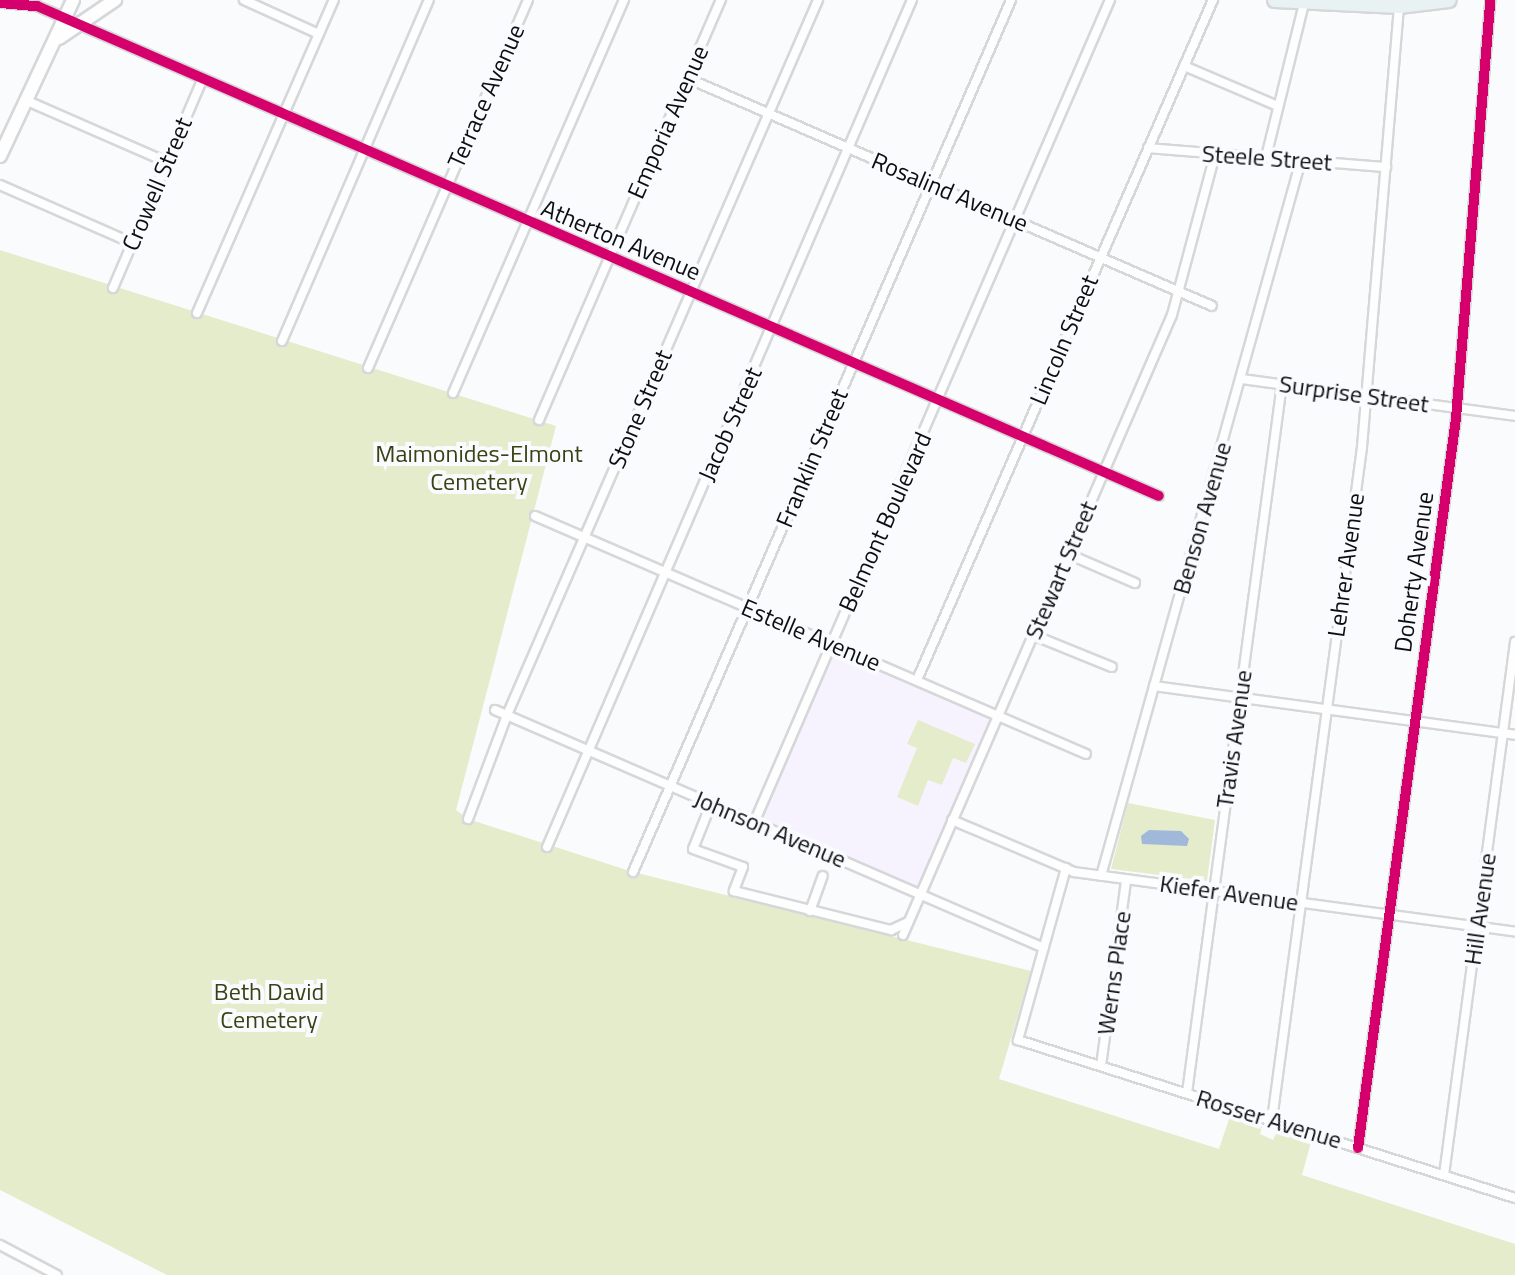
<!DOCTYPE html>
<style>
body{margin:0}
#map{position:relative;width:1515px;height:1275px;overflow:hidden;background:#fafbfd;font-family:"Titillium Web",sans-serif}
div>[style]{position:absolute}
.education>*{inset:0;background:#f7f3fe}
.green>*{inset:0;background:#e5eccb}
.water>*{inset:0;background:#a0b9db}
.roads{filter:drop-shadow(2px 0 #d5d7d9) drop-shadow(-2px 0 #d5d7d9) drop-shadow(0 2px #d5d7d9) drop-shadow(0 -2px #d5d7d9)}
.minor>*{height:8px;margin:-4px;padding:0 4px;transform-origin:4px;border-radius:4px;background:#fefeff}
.secondary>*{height:12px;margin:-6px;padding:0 6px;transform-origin:6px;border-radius:6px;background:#fefeff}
.primary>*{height:14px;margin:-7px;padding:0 7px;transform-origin:7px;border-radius:7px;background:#e9f2f2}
.cycleway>*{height:10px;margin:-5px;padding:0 5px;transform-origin:5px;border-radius:5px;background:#d6006c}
span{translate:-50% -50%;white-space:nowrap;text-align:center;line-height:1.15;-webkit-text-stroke:8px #f9fbfe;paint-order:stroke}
.street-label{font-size:24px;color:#0c0e10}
.park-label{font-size:24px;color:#3b4113}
</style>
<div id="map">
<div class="education">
<i style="clip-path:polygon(834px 647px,993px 717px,917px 889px,760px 820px)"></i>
</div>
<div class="green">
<i style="clip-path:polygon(0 250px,556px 426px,456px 810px,468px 819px,633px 872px,1031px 971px,999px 1079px,1219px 1149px,1230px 1116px,1262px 1127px,1260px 1134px,1273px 1140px,1277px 1132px,1311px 1142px,1302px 1175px,1515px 1244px,1515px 1275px,167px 1275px,0 1190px)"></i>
<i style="clip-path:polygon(918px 720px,975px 744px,966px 763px,953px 758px,942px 785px,928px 780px,918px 806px,897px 797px,917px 748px,907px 744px)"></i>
<i style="clip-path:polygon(1128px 803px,1215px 820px,1207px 881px,1111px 869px)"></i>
</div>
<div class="water">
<i style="clip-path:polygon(1149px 830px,1181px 831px,1189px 839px,1187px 846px,1142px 844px,1141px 836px)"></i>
</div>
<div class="roads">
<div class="minor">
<i style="left:244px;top:0;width:82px;rotate:24.4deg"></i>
<i style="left:0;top:3px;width:37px;rotate:5deg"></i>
<i style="left:37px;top:6px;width:1224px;rotate:23.59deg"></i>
<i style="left:1184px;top:66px;width:102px;rotate:23.1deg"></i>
<i style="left:687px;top:78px;width:572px;rotate:23.47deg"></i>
<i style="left:25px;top:100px;width:155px;rotate:23.6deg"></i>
<i style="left:1148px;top:148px;width:239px;rotate:4.6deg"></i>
<i style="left:1266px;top:157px;width:158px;rotate:-76.1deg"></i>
<i style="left:0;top:185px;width:144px;rotate:23.7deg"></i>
<i style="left:113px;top:288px;width:226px;rotate:-66.8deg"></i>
<i style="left:197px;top:313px;width:342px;rotate:-66.4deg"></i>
<i style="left:282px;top:341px;width:371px;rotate:-66.7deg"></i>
<i style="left:368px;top:368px;width:401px;rotate:-66.5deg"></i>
<i style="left:1242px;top:379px;width:275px;rotate:7.7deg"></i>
<i style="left:453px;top:393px;width:429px;rotate:-66.5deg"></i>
<i style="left:539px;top:420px;width:458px;rotate:-66.6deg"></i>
<i style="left:535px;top:516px;width:600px;rotate:23.36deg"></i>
<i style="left:1068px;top:554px;width:73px;rotate:23.4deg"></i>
<i style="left:1033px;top:635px;width:85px;rotate:22.1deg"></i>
<i style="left:917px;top:680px;width:742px;rotate:-66.48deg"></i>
<i style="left:1154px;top:686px;width:364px;rotate:7.7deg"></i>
<i style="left:495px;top:710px;width:598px;rotate:23.44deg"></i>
<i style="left:711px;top:804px;width:48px;rotate:111.8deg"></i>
<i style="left:693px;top:849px;width:53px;rotate:19.8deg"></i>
<i style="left:743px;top:867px;width:26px;rotate:111deg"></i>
<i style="left:734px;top:891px;width:162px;rotate:14deg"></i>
<i style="left:891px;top:930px;width:19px;rotate:-25deg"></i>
<i style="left:468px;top:819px;width:111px;rotate:-69.4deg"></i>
<i style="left:507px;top:715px;width:780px;rotate:-66.49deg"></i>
<i style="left:952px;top:820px;width:133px;rotate:23.1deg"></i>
<i style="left:1074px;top:872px;width:445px;rotate:7.7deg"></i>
<i style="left:754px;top:823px;width:897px;rotate:-66.61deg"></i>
<i style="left:547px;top:847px;width:922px;rotate:-66.69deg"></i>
<i style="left:1066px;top:868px;width:179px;rotate:105.6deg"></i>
<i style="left:1018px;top:1040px;width:522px;rotate:17.64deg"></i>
<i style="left:633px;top:872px;width:950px;rotate:-66.56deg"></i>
<i style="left:1101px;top:876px;width:743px;rotate:-74.39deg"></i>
<i style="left:810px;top:911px;width:37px;rotate:-70deg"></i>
<i style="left:903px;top:935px;width:676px;rotate:-66.55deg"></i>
<i style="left:1172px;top:315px;width:167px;rotate:-75deg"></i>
<i style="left:1101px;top:1066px;width:188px;rotate:-82.3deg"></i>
<i style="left:1187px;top:1093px;width:715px;rotate:-82.37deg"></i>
<i style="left:1272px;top:1120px;width:679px;rotate:-82.38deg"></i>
<i style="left:1362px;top:447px;width:443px;rotate:-85.2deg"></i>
<i style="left:1358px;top:1148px;width:737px;rotate:-82.35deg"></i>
<i style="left:1456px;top:418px;width:419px;rotate:-85.3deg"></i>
<i style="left:1444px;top:1175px;width:538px;rotate:-82.41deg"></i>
<i style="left:0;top:1245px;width:64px;rotate:27.8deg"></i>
</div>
<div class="secondary">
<i style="left:59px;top:38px;width:68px;rotate:-34.2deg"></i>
<i style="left:0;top:156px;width:172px;rotate:-64.9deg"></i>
</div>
<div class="primary">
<i style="left:1275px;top:0;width:124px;rotate:2.8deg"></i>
<i style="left:1399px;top:6px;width:50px;rotate:-6.8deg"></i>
</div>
</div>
<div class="cycleway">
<i style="left:0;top:3px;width:37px;rotate:5deg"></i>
<i style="left:37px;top:6px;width:1224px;rotate:23.59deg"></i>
<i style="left:1358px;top:1148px;width:737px;rotate:-82.35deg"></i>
<i style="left:1456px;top:418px;width:419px;rotate:-85.3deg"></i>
</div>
<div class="street-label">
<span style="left:486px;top:96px;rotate:-66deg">Terrace Avenue</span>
<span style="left:668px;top:122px;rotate:-66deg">Emporia Avenue</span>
<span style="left:1267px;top:158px;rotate:4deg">Steele Street</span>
<span style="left:157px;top:184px;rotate:-67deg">Crowell Street</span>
<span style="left:950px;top:192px;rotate:23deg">Rosalind Avenue</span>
<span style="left:621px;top:240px;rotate:23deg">Atherton Avenue</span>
<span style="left:1064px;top:340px;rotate:-67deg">Lincoln Street</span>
<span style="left:1354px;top:394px;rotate:8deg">Surprise Street</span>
<span style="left:640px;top:409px;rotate:-67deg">Stone Street</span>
<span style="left:730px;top:424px;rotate:-66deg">Jacob Street</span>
<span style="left:812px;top:458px;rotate:-67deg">Franklin Street</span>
<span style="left:1202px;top:518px;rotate:-74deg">Benson Avenue</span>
<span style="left:885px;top:522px;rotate:-66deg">Belmont Boulevard</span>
<span style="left:1346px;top:565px;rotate:-82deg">Lehrer Avenue</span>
<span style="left:1061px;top:570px;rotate:-67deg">Stewart Street</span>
<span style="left:1414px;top:572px;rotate:-82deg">Doherty Avenue</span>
<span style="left:811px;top:635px;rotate:23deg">Estelle Avenue</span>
<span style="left:1234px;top:739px;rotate:-82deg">Travis Avenue</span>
<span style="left:770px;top:829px;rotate:23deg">Johnson Avenue</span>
<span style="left:1229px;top:893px;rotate:8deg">Kiefer Avenue</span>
<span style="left:1480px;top:909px;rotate:-82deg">Hill Avenue</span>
<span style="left:1114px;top:973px;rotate:-82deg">Werns Place</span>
<span style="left:1269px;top:1119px;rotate:17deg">Rosser Avenue</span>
</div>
<div class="park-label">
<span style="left:479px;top:468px">Maimonides-Elmont<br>Cemetery</span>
<span style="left:269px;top:1006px">Beth David<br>Cemetery</span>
</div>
</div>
